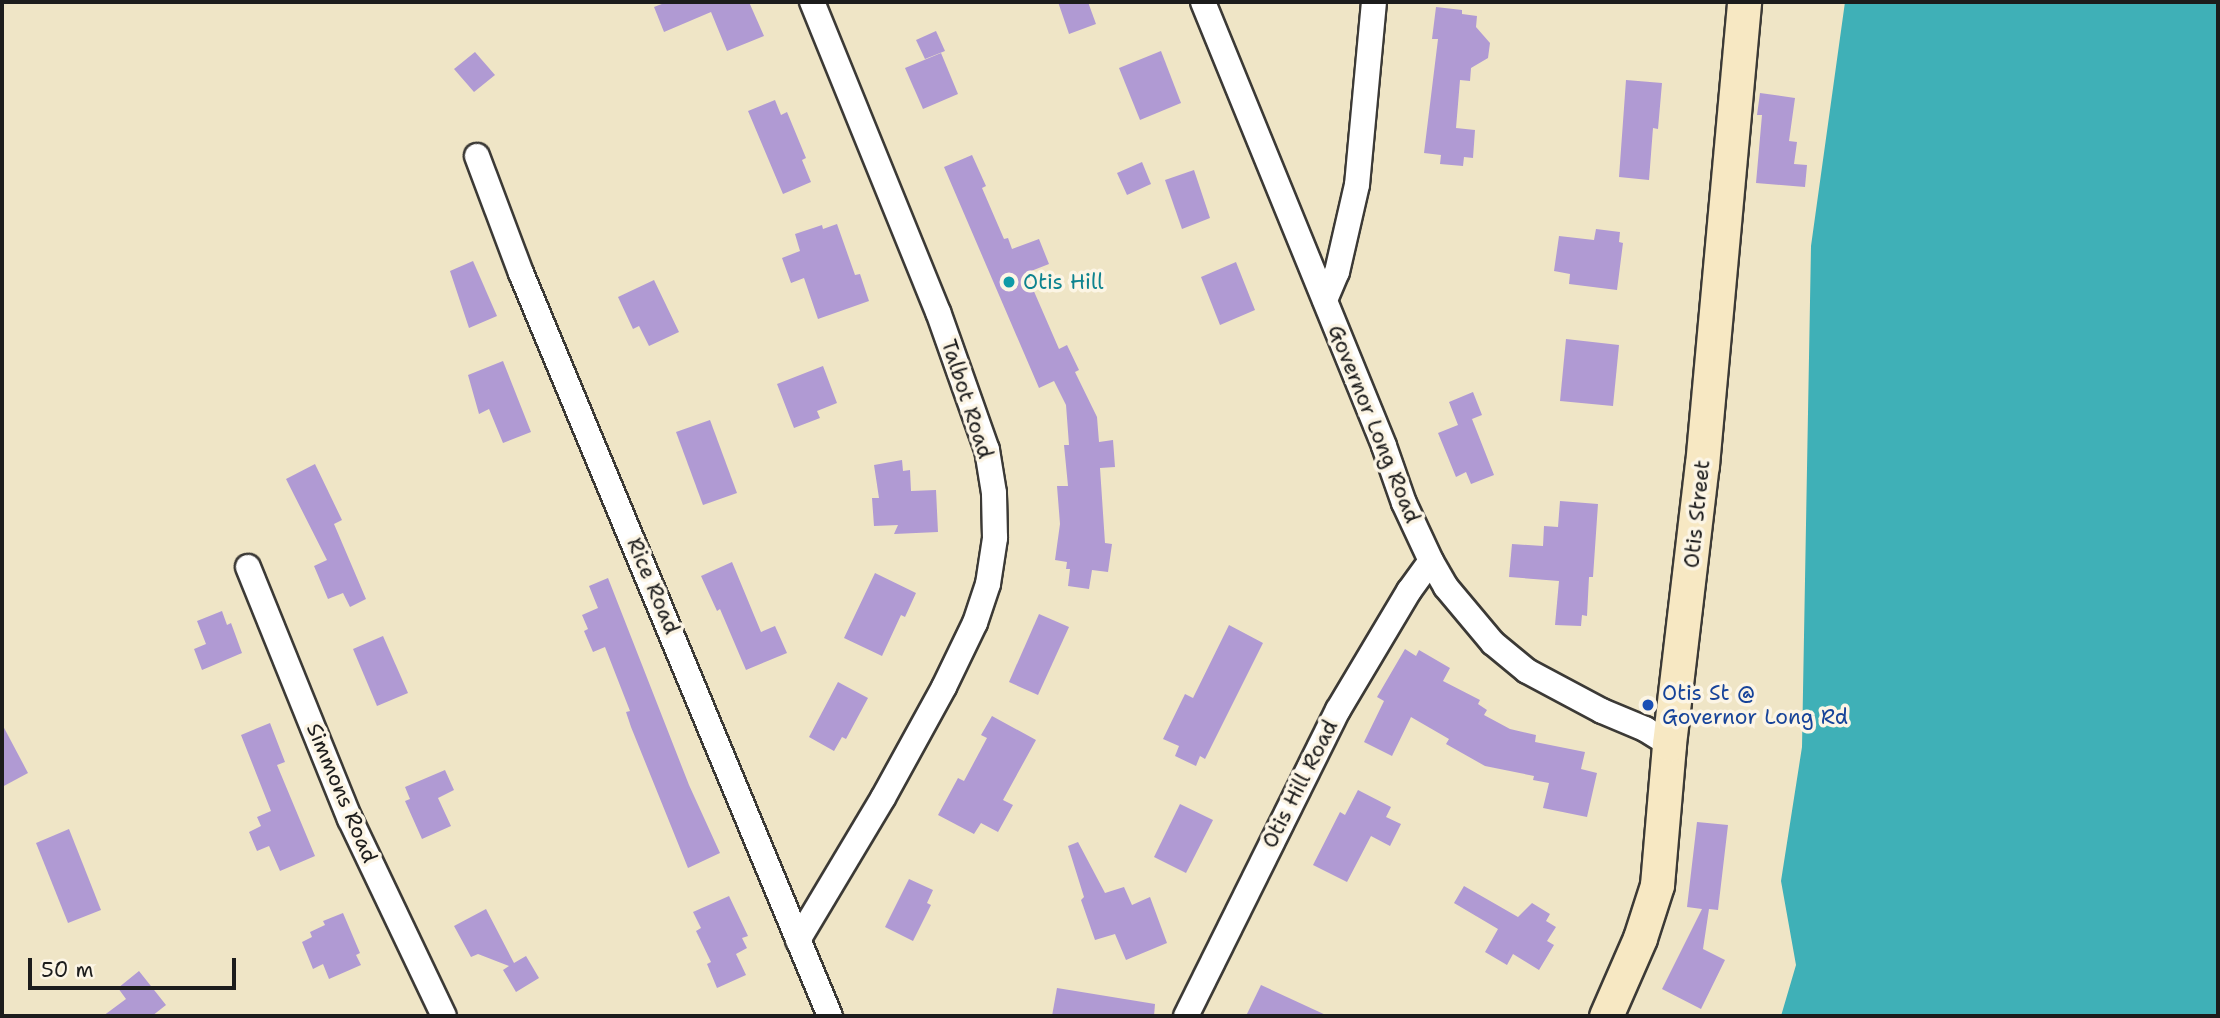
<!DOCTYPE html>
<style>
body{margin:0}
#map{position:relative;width:2220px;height:1018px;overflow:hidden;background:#efe5c6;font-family:"Shantell Sans",sans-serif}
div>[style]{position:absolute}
.water>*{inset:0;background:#3fb0b7}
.building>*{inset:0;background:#b09ad3}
.roads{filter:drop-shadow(2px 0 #3c3a36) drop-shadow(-2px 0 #3c3a36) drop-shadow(0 2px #3c3a36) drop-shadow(0 -2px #3c3a36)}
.street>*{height:24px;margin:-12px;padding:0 12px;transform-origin:12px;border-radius:12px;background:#fff}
.secondary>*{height:33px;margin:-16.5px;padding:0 16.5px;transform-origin:16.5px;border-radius:16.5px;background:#f7e8c3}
.dots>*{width:19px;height:19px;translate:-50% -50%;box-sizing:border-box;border:4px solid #fcf5e5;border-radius:50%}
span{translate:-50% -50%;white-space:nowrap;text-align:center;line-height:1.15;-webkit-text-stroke:7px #fcf5e5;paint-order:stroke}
.culture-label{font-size:21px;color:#0d838f}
.left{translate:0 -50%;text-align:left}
.street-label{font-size:21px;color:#1c1c1c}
.transit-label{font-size:21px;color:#164399}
.frame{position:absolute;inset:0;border:4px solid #1c1c1c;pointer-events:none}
.scale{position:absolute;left:28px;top:958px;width:208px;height:32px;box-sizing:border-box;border:4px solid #1c1c1c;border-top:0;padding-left:9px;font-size:21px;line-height:24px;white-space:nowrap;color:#1c1c1c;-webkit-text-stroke:5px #fcf5e5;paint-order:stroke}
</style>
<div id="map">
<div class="water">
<i style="clip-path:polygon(1845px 2px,2218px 2px,2218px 1016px,1781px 1016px,1796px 965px,1781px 881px,1802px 747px,1811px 246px)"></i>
</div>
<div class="building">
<i style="clip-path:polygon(667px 2px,749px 2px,764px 36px,727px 51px,711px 12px,664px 32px,654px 7px)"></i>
<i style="clip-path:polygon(1058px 2px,1088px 2px,1096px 24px,1069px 34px)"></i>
<i style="clip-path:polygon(1436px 7px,1462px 10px,1462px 14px,1477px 16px,1476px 27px,1490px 43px,1488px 58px,1471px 68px,1470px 81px,1460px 80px,1456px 128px,1475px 130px,1473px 158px,1464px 157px,1463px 166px,1440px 164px,1441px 155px,1424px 153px,1438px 39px,1432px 39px)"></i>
<i style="clip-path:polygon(936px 31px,945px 51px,925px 59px,916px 40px)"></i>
<i style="clip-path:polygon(1161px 51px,1181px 103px,1140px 120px,1119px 68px)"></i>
<i style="clip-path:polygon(475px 52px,495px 75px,474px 92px,454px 69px)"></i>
<i style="clip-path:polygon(941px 53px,958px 94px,923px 109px,905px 68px)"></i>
<i style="clip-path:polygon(1626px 80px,1662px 83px,1658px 129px,1653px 128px,1649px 180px,1619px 177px)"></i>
<i style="clip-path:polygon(1760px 93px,1795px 98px,1789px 141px,1797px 142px,1794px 164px,1807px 165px,1805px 187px,1756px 183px,1762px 115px,1757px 115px)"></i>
<i style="clip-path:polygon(775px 100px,781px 115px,787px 112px,806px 158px,802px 160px,811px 182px,783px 194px,748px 111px)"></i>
<i style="clip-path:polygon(972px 155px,986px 186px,982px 188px,1004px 239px,1008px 238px,1012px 249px,1039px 239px,1049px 264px,1026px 273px,1059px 349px,1067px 345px,1079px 370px,1075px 372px,1097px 417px,1099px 442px,1113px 440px,1115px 467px,1100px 468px,1105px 543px,1112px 544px,1108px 572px,1092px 570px,1089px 589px,1068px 586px,1070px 569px,1066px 569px,1067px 562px,1055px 560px,1060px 524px,1057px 486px,1068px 486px,1064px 445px,1069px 445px,1066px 405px,1054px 381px,1039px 388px,944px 167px)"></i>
<i style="clip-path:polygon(1142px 162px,1151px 184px,1127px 195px,1117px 173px)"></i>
<i style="clip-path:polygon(1194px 170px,1210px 218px,1182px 229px,1165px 180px)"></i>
<i style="clip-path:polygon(837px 224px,855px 275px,860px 274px,869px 301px,818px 319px,804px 278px,791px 283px,782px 258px,800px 251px,795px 234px,822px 225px,823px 229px)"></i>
<i style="clip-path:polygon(1596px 229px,1620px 232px,1619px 242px,1623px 243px,1617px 290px,1569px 284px,1570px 274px,1554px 271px,1559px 236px,1594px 240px)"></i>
<i style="clip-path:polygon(473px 261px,497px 316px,469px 328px,450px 271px)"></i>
<i style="clip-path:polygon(1236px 262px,1255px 310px,1220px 325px,1201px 277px)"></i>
<i style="clip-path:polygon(654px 280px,679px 332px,649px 346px,639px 326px,633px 329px,618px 297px)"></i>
<i style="clip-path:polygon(1566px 339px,1619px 345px,1613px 406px,1560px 401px)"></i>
<i style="clip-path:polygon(503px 361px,531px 432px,503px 443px,489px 409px,479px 414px,468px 375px)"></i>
<i style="clip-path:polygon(823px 366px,837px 403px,817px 411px,820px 418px,794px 428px,777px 384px)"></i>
<i style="clip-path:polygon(1473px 392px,1482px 415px,1467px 421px,1472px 419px,1494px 475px,1471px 484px,1466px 472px,1456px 477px,1438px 433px,1458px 425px,1449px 402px)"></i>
<i style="clip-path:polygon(710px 420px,737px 493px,703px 505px,676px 432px)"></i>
<i style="clip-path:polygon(902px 460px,903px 471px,910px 470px,911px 491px,936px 490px,938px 532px,894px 534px,898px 525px,874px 526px,872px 498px,879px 498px,874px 465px)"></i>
<i style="clip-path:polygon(315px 464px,342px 520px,334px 524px,366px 599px,350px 607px,343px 593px,328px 599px,314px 566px,327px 560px,286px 479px)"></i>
<i style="clip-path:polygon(1560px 501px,1598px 504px,1593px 577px,1589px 577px,1587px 616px,1582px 615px,1581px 626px,1555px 625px,1559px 581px,1509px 577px,1512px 544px,1543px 546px,1544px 526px,1558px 527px)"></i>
<i style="clip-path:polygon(732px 562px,761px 632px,775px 626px,787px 653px,746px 670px,720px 609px,717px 611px,701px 576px)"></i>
<i style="clip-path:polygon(875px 573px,916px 593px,905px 617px,901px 615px,882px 656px,844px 638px)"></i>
<i style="clip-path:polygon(608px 578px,689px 785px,720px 853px,688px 868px,631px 727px,626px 712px,630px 711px,605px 647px,593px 652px,584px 631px,588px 629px,582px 615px,598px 608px,589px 586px)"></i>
<i style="clip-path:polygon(222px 611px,227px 625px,231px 623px,242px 653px,202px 670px,194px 649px,206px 644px,197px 621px)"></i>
<i style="clip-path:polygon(1039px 614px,1069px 627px,1038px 695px,1009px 682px)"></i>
<i style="clip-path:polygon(1229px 625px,1263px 643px,1205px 759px,1200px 756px,1196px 766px,1175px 756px,1179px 746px,1163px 739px,1185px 694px,1193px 698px)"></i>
<i style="clip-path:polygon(383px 636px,408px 693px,377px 706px,353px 649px)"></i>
<i style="clip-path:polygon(1405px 649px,1416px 656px,1419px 650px,1450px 668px,1443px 681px,1480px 700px,1478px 704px,1487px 710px,1484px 715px,1510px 729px,1536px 735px,1535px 742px,1585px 752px,1581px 769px,1597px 773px,1587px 817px,1543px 808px,1549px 783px,1533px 780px,1534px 776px,1485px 766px,1446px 744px,1449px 739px,1411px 717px,1392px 756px,1364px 742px,1384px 701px,1377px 697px)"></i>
<i style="clip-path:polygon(838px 682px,868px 698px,846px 739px,842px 737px,834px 751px,809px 737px)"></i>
<i style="clip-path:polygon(992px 716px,1036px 740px,1003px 800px,1013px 805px,998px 832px,981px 823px,974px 834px,938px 815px,958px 778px,964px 781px,987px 738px,981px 735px)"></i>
<i style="clip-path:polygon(270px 723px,285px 762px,277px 765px,315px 856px,280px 871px,269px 846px,257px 851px,249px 832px,261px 826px,257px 817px,271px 811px,241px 735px)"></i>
<i style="clip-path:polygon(2px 724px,28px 773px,2px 787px)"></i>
<i style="clip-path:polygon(445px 770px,454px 790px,438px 798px,451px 826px,422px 839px,405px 801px,410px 799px,405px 787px)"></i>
<i style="clip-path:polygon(1358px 790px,1391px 807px,1386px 817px,1401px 824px,1390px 846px,1371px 836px,1347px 882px,1313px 865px,1340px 812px,1345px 815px)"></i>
<i style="clip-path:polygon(1180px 804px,1213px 820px,1186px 873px,1154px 857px)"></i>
<i style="clip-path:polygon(1697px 822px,1728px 825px,1718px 910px,1709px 909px,1703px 949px,1725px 960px,1701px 1009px,1662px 989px,1702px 909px,1687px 907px)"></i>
<i style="clip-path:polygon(69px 829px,101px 910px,68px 923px,36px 843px)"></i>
<i style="clip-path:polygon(1078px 842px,1105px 893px,1124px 887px,1132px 905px,1150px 897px,1167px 943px,1126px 960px,1115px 934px,1095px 940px,1081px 900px,1084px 897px,1068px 846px)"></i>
<i style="clip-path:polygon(909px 879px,933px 890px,927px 903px,931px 905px,913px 941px,885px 927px)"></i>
<i style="clip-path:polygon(1464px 886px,1518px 917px,1532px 903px,1550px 914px,1546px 921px,1556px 927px,1547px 941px,1554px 945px,1539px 970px,1513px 954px,1507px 965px,1485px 952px,1498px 929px,1454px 903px)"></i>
<i style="clip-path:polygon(729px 896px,748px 936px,742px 938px,747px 948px,736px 954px,746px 975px,717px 988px,707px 964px,711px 962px,696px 931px,701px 928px,693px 912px)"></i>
<i style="clip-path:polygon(486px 909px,514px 963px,526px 956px,539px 978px,516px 992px,503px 970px,509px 966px,478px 954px,471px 957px,454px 926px)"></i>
<i style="clip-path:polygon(343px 913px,360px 953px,356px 955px,361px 965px,329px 979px,323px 964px,313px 969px,302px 942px,312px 937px,310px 932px,325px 925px,323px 921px)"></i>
<i style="clip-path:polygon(139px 971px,166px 1005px,152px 1016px,103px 1016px,126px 999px,118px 988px)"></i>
<i style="clip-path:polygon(1261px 985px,1328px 1016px,1246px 1016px)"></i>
<i style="clip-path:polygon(1057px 988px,1155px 1004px,1154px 1016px,1052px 1016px)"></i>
</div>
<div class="roads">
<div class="street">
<i style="left:1203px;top:2px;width:479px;rotate:67.8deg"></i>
<i style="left:1384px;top:446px;width:60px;rotate:70.7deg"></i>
<i style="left:1404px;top:503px;width:64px;rotate:65deg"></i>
<i style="left:1431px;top:561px;width:30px;rotate:60deg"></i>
<i style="left:1446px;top:587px;width:73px;rotate:50deg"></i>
<i style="left:1493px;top:643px;width:44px;rotate:39.5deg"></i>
<i style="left:1527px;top:671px;width:85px;rotate:28.1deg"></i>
<i style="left:1602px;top:711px;width:47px;rotate:22.7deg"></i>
<i style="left:1645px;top:729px;width:28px;rotate:32deg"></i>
<i style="left:477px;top:156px;width:125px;rotate:69.4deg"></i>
<i style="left:521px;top:273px;width:805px;rotate:67.42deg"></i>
<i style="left:1325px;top:300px;width:30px;rotate:-67deg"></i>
<i style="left:1337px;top:272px;width:89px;rotate:-77.1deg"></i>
<i style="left:1357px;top:185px;width:184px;rotate:-84.7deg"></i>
<i style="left:248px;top:567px;width:272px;rotate:68deg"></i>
<i style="left:350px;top:819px;width:218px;rotate:64.5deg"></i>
<i style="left:798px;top:940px;width:165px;rotate:-59.1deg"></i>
<i style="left:883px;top:798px;width:127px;rotate:-61.2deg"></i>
<i style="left:944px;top:687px;width:71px;rotate:-64.2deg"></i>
<i style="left:975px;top:623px;width:41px;rotate:-71.6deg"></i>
<i style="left:988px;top:584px;width:47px;rotate:-81.3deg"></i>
<i style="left:995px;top:538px;width:45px;rotate:-91.3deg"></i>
<i style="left:994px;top:493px;width:44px;rotate:-99.2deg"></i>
<i style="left:987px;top:450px;width:146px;rotate:-109.5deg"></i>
<i style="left:938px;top:312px;width:335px;rotate:-112.1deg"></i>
<i style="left:1186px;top:1016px;width:342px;rotate:-63.6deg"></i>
<i style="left:1338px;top:710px;width:139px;rotate:-59.2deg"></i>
<i style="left:1409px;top:591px;width:37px;rotate:-54deg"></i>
</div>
<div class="secondary">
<i style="left:1606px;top:1016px;width:85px;rotate:-66.4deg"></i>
<i style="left:1640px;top:938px;width:56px;rotate:-72.2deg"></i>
<i style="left:1657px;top:885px;width:142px;rotate:-85.1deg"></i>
<i style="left:1669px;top:744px;width:281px;rotate:-83.3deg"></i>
<i style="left:1702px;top:465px;width:465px;rotate:-84.8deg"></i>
</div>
</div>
<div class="dots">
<i style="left:1009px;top:282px;background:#0f9aa8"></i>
<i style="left:1648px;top:705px;background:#1a4fb4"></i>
</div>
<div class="culture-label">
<span class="left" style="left:1023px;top:282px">Otis Hill</span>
</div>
<div class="street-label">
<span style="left:967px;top:399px;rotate:72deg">Talbot Road</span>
<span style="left:1374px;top:424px;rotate:68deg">Governor Long Road</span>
<span style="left:1697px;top:514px;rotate:-84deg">Otis Street</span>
<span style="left:653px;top:586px;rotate:67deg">Rice Road</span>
<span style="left:1300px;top:784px;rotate:-63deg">Otis Hill Road</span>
<span style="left:342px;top:793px;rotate:67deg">Simmons Road</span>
</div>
<div class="transit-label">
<span class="left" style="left:1662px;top:705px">Otis St @<br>Governor Long Rd</span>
</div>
<div class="frame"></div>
<div class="scale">50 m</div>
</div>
